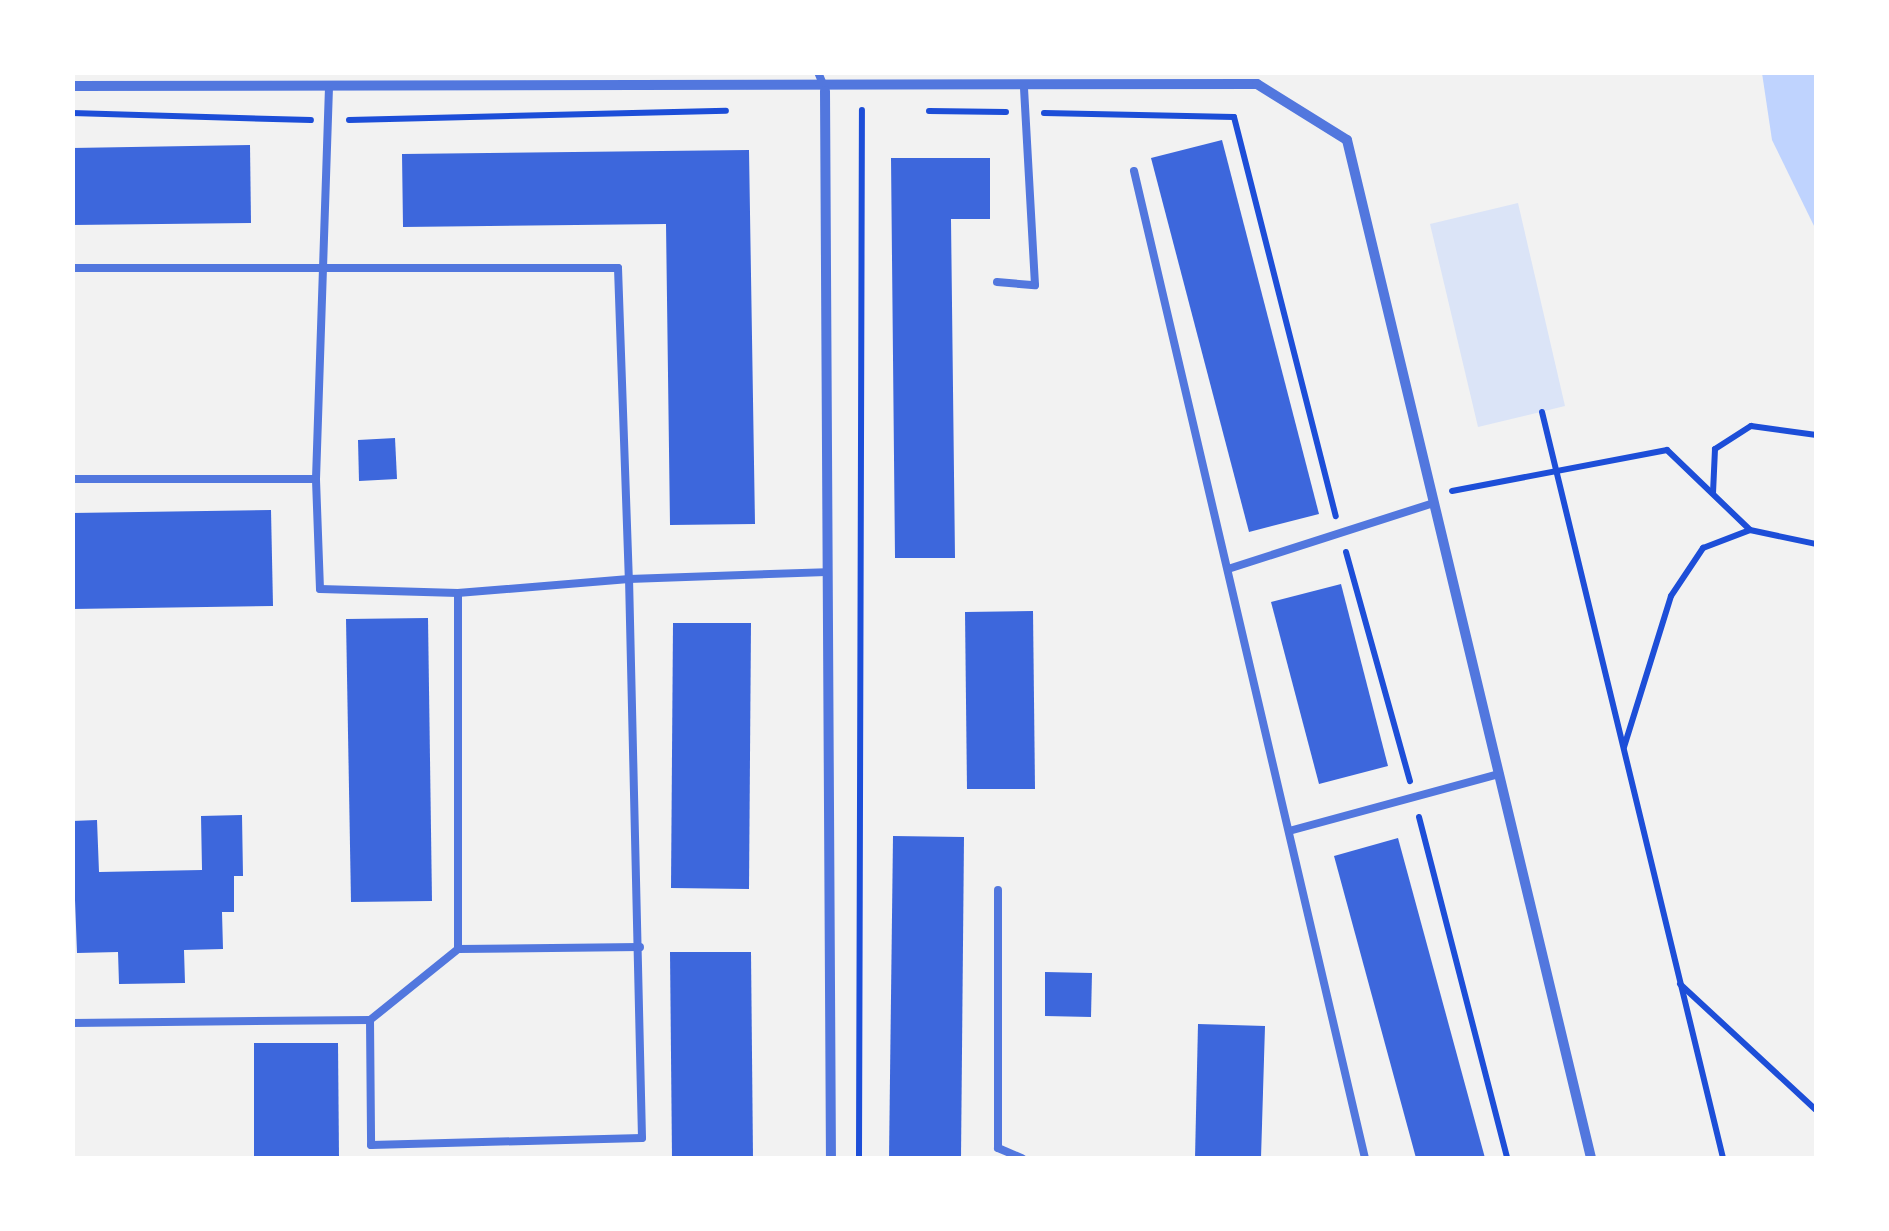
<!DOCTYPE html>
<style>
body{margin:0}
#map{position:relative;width:1889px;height:1231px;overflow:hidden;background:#f2f2f2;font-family:"Alegreya Sans",sans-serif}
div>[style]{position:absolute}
.green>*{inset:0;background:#dbe4f7}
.water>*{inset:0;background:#bfd3fe}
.building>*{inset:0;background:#3d67dc}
.path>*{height:6px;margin:-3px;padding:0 3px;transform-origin:3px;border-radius:3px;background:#1d4ed8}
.service>*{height:8px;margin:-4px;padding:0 4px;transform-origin:4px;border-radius:4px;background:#5277de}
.minor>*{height:10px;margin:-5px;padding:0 5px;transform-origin:5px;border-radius:5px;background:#5277de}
span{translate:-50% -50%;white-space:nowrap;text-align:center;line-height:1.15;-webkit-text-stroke:9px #fff;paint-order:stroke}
.frame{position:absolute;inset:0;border:75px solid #fff;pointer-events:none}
</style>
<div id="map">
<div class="green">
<i style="clip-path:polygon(1518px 203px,1565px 406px,1478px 427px,1430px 224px)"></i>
</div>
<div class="water">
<i style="clip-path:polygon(1762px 73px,1816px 73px,1816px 230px,1772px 140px)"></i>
</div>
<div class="building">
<i style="clip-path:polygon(1222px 140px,1319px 514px,1249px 532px,1151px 158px)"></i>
<i style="clip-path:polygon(250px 145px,251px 223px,72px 225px,72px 148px)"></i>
<i style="clip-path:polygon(749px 150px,755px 524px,670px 525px,666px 224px,403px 227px,402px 154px)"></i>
<i style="clip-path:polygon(891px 158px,990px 158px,990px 219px,951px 219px,955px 558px,895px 558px)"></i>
<i style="clip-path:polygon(395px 438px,397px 479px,359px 481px,358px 440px)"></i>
<i style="clip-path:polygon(271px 510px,273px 606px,72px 609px,72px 513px)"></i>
<i style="clip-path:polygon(1341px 584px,1388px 766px,1319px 784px,1271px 602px)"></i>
<i style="clip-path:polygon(1033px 611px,1035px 789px,967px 789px,965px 612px)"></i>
<i style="clip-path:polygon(428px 618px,432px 901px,351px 902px,346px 619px)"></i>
<i style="clip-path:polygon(673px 623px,751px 623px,749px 889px,671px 888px)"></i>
<i style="clip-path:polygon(242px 815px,243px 876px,234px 876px,234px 912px,222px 912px,223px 949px,184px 950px,185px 983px,119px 984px,118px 952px,77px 953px,72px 821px,97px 820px,99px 872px,202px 870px,201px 816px)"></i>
<i style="clip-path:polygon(893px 836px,964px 837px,961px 1158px,889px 1158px)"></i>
<i style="clip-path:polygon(1398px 838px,1485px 1158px,1416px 1158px,1334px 856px)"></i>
<i style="clip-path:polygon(670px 952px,751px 952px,753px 1158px,672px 1158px)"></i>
<i style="clip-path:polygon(1045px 972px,1092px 973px,1091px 1017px,1045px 1016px)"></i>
<i style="clip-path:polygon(1198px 1024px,1265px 1026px,1261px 1158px,1195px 1158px)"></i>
<i style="clip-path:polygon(254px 1043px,338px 1043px,339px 1158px,254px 1158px)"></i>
</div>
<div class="path">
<i style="left:929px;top:111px;width:77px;rotate:0.7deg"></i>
<i style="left:72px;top:113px;width:239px;rotate:1.7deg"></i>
<i style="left:1044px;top:113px;width:190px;rotate:1.2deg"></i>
<i style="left:1234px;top:117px;width:412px;rotate:75.7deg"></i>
<i style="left:349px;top:120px;width:377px;rotate:-1.4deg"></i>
<i style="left:1542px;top:412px;width:768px;rotate:76.36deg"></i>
<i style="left:1452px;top:491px;width:219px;rotate:-10.8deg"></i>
<i style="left:1667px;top:450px;width:115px;rotate:43.9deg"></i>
<i style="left:1750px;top:530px;width:67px;rotate:12deg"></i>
<i style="left:1713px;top:493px;width:44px;rotate:-87.4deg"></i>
<i style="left:1715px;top:449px;width:43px;rotate:-32.6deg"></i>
<i style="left:1751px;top:426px;width:66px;rotate:7.9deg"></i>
<i style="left:1346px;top:552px;width:238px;rotate:74.4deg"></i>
<i style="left:1624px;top:747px;width:158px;rotate:-72.7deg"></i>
<i style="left:1671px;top:596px;width:58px;rotate:-56.3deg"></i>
<i style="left:1703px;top:548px;width:50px;rotate:-21deg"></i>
<i style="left:1419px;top:817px;width:352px;rotate:75.5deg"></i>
<i style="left:1680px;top:984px;width:185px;rotate:42.8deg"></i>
<i style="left:859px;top:1158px;width:1048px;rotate:-89.84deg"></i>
</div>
<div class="service">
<i style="left:818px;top:72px;width:16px;rotate:68deg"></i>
<i style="left:1134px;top:171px;width:1014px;rotate:76.83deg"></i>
<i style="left:72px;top:268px;width:546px"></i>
<i style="left:618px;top:268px;width:311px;rotate:88deg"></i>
<i style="left:629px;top:579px;width:172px;rotate:175.3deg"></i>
<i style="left:458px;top:593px;width:138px;rotate:-178.3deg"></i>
<i style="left:320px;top:589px;width:110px;rotate:-92.1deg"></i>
<i style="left:316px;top:479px;width:244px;rotate:180deg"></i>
<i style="left:997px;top:282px;width:38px;rotate:5deg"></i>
<i style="left:1035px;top:285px;width:197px;rotate:-93.2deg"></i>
<i style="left:316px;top:479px;width:391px;rotate:-88.1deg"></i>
<i style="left:1228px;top:569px;width:216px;rotate:-17.8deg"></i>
<i style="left:458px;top:593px;width:356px;rotate:90deg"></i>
<i style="left:458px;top:949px;width:182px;rotate:-0.6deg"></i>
<i style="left:1289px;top:831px;width:218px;rotate:-15.2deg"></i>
<i style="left:998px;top:890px;width:258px;rotate:90deg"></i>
<i style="left:998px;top:1148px;width:26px;rotate:23deg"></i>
<i style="left:370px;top:1020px;width:113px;rotate:-38.9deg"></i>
<i style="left:72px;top:1023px;width:298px;rotate:-0.6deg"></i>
<i style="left:370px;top:1020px;width:125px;rotate:89.5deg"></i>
<i style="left:371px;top:1145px;width:271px;rotate:-1.5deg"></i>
<i style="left:642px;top:1138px;width:559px;rotate:-91.33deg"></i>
<i style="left:629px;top:579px;width:197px;rotate:-2deg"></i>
</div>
<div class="minor">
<i style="left:72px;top:86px;width:1185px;rotate:-0.1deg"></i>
<i style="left:1257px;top:84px;width:106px;rotate:31.9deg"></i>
<i style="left:1347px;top:140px;width:1047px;rotate:76.52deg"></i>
<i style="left:825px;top:91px;width:1067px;rotate:89.68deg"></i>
</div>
<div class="frame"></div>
</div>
